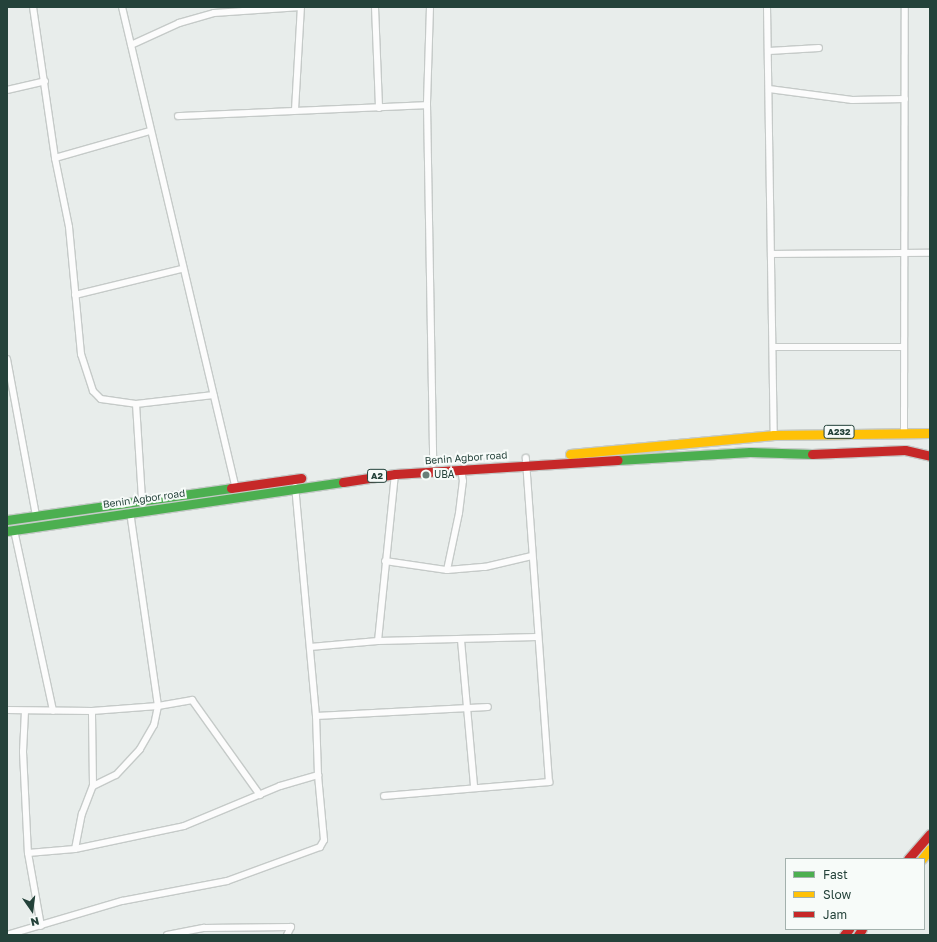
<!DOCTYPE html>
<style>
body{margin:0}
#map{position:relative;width:937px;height:942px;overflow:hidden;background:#e8edeb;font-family:"Golos Text",sans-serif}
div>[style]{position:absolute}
.roads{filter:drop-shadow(1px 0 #c5cac8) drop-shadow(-1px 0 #c5cac8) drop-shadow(0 1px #c5cac8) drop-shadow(0 -1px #c5cac8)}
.street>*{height:6px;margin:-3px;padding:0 3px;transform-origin:3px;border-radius:3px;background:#fcfcfc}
.fast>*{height:9px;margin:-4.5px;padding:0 4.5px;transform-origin:4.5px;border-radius:4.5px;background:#4caf50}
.slow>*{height:9px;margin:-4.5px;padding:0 4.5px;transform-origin:4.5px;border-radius:4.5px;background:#ffc107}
.jam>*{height:9px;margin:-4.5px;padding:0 4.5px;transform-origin:4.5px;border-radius:4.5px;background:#c62828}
.dots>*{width:11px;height:11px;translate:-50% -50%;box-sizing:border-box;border:2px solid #f7fbf9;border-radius:50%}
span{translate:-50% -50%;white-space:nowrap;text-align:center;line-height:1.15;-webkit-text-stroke:4px #f7fbf9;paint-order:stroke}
.shield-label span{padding:1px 3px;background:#f7fbf9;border:1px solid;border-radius:3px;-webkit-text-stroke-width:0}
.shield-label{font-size:9px;color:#24423a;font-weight:700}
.street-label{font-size:10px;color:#24423a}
.poi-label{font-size:10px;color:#24423a}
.left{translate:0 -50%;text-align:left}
.frame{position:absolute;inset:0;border:8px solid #24423a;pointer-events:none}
.legend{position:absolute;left:785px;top:858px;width:140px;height:72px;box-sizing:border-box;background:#f7fbf9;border:1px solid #a3b1ad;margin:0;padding:5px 7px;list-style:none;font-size:12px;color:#24423a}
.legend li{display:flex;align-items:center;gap:8px;height:20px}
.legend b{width:20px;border:1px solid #a3b1ad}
.north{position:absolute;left:12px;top:890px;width:40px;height:40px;-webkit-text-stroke:3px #f7fbf9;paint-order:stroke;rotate:166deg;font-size:11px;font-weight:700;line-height:16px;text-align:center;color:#24423a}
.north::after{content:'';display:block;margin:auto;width:14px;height:18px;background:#24423a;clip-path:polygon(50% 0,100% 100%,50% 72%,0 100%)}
</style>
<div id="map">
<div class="roads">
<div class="street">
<i style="left:33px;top:7px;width:153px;rotate:81.7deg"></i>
<i style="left:55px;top:158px;width:99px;rotate:-15.9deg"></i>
<i style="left:122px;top:7px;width:492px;rotate:76.7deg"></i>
<i style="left:375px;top:7px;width:101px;rotate:87.7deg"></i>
<i style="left:430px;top:7px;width:98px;rotate:91.8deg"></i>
<i style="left:427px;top:105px;width:359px;rotate:89deg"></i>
<i style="left:767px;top:7px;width:428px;rotate:89.1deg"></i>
<i style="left:131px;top:45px;width:53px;rotate:-24.6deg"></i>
<i style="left:179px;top:23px;width:36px;rotate:-16deg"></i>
<i style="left:214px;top:13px;width:87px;rotate:-3.9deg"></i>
<i style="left:769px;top:51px;width:50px;rotate:-3.4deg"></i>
<i style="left:769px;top:89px;width:84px;rotate:7.5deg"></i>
<i style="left:852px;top:100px;width:53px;rotate:-1.1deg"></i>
<i style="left:7px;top:90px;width:39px;rotate:-13deg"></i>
<i style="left:295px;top:110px;width:103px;rotate:-86.7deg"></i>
<i style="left:178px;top:116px;width:249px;rotate:-2.5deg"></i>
<i style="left:55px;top:158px;width:70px;rotate:78.5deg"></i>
<i style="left:69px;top:227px;width:128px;rotate:84.6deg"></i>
<i style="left:81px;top:354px;width:39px;rotate:72deg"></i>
<i style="left:93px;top:391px;width:11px;rotate:45deg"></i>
<i style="left:101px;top:399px;width:35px;rotate:8deg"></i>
<i style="left:136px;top:404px;width:78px;rotate:-6.7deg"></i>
<i style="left:771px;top:254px;width:159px;rotate:-0.4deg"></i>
<i style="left:75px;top:295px;width:110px;rotate:-13.7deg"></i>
<i style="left:773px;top:347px;width:130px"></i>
<i style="left:7px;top:359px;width:159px;rotate:79.5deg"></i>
<i style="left:136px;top:404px;width:96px;rotate:86.4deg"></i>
<i style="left:904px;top:433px;width:426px;rotate:-89.9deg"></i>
<i style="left:14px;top:530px;width:185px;rotate:77.8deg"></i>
<i style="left:385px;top:561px;width:63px;rotate:8.3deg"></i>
<i style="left:447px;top:570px;width:38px;rotate:-5deg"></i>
<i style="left:485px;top:567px;width:48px;rotate:-13.2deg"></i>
<i style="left:447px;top:570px;width:58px;rotate:-78.1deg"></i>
<i style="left:459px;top:513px;width:32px;rotate:-83deg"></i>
<i style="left:463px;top:481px;width:11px;rotate:-100deg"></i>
<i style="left:461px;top:640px;width:148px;rotate:84.9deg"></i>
<i style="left:378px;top:641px;width:168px;rotate:-84.2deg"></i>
<i style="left:310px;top:647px;width:68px;rotate:-5deg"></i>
<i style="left:378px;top:641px;width:159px;rotate:-1.4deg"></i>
<i style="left:7px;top:710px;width:85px;rotate:0.7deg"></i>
<i style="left:92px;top:711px;width:66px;rotate:-4.3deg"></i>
<i style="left:158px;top:706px;width:35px;rotate:-10deg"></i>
<i style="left:192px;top:700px;width:117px;rotate:54.4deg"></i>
<i style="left:25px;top:711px;width:41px;rotate:92.8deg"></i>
<i style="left:23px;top:752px;width:101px;rotate:87.2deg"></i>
<i style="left:28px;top:853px;width:74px;rotate:79.9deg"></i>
<i style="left:316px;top:716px;width:172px;rotate:-3deg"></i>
<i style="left:93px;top:786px;width:25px;rotate:-26deg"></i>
<i style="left:116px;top:775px;width:35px;rotate:-47deg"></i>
<i style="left:140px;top:749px;width:28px;rotate:-60deg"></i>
<i style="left:154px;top:725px;width:19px;rotate:-78deg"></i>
<i style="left:158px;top:706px;width:196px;rotate:-98.2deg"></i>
<i style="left:384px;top:796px;width:166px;rotate:-4.8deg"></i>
<i style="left:549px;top:782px;width:325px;rotate:-94.1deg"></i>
<i style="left:75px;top:849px;width:36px;rotate:-79deg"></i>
<i style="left:82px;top:814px;width:30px;rotate:-69deg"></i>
<i style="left:93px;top:786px;width:75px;rotate:-90.8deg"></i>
<i style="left:28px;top:853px;width:47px;rotate:-4.9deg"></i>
<i style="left:75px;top:849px;width:111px;rotate:-11.9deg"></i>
<i style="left:184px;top:826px;width:104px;rotate:-22.6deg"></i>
<i style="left:280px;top:786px;width:40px;rotate:-16deg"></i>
<i style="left:7px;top:935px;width:120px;rotate:-16.5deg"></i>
<i style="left:122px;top:901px;width:107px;rotate:-10.8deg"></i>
<i style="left:227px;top:881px;width:99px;rotate:-20.1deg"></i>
<i style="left:320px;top:847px;width:8px;rotate:-60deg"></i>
<i style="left:324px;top:840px;width:65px;rotate:-95.3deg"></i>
<i style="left:318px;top:775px;width:59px;rotate:-91.9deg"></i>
<i style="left:316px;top:716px;width:230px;rotate:-95.2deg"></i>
<i style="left:167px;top:935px;width:38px;rotate:-11deg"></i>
<i style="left:204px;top:928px;width:87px;rotate:-0.7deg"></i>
<i style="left:291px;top:927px;width:9px;rotate:117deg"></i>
</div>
<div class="fast">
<i style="left:618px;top:460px;width:132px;rotate:-3.5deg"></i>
<i style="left:750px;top:452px;width:62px;rotate:1.8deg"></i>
<i style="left:7px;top:520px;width:226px;rotate:-8.1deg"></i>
<i style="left:7px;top:531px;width:340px;rotate:-8.3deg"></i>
</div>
<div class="slow">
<i style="left:570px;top:454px;width:205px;rotate:-5.3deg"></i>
<i style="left:774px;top:435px;width:156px;rotate:-0.7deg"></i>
<i style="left:922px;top:859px;width:13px;rotate:-51deg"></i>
</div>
<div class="jam">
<i style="left:812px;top:454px;width:93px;rotate:-2.5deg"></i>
<i style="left:905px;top:450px;width:26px;rotate:13deg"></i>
<i style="left:343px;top:482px;width:53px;rotate:-8.7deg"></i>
<i style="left:395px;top:474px;width:223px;rotate:-3.6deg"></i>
<i style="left:231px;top:488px;width:71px;rotate:-8.1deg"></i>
<i style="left:908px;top:859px;width:33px;rotate:-49deg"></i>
<i style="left:844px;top:935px;width:8px;rotate:-50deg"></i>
<i style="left:858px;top:935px;width:7px;rotate:-56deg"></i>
</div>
</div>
<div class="dots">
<i style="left:426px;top:475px;background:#697e78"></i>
</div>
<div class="shield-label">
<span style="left:839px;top:432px">A232</span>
<span style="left:377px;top:476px">A2</span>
</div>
<div class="street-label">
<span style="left:466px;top:458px;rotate:-4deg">Benin Agbor road</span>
<span style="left:144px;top:499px;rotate:-8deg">Benin Agbor road</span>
</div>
<div class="poi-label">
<span class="left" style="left:434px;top:475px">UBA</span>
</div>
<div class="frame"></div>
<ul class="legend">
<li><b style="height:5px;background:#4caf50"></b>Fast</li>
<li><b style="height:5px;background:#ffc107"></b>Slow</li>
<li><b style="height:5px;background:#c62828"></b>Jam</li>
</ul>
<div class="north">N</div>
</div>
